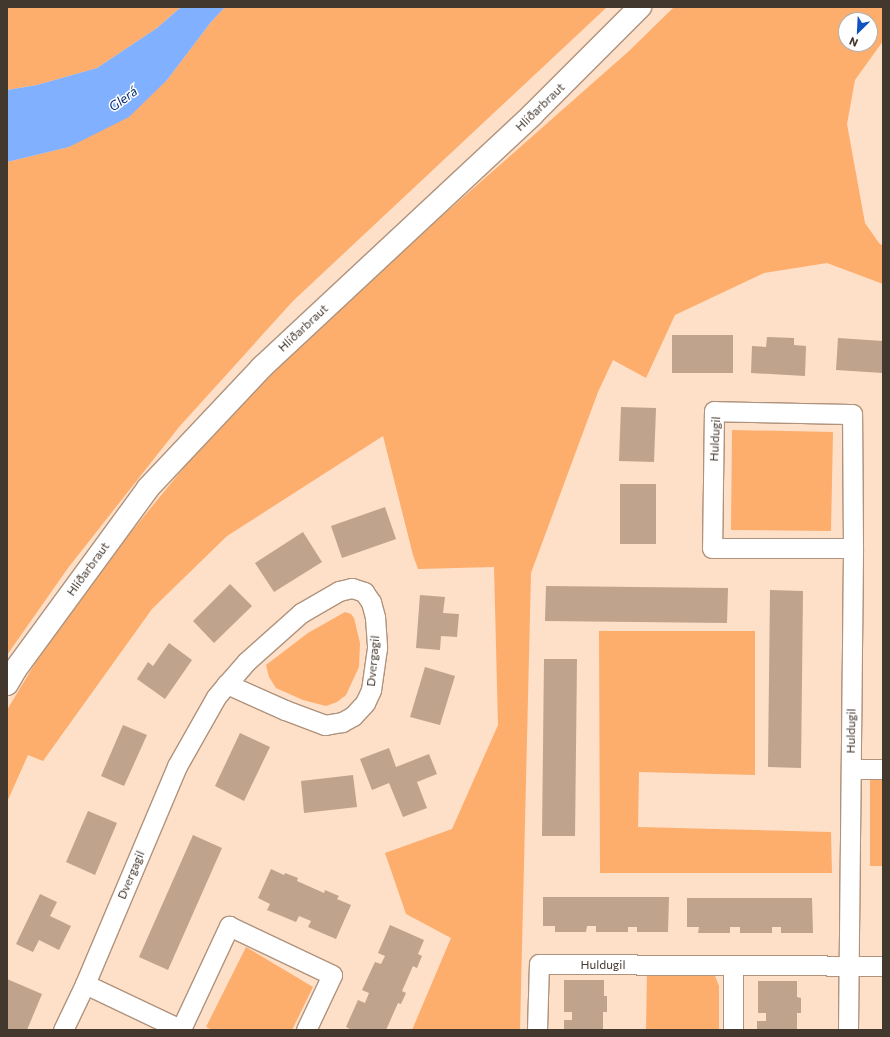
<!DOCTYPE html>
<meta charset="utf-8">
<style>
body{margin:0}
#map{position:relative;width:890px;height:1037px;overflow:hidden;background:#fedfc8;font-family:Commissioner,sans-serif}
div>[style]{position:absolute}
.green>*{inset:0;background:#fdae6d}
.water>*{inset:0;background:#81b0ff}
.building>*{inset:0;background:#bfa38c}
.roads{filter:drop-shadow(1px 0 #af937d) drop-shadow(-1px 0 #af937d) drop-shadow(0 1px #af937d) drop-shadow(0 -1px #af937d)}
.street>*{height:19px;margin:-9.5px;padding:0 9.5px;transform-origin:9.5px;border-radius:9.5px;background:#fff}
.secondary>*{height:22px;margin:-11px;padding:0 11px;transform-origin:11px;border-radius:11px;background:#fff}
span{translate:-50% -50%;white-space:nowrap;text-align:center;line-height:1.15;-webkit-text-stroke:3px #fff;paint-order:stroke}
.street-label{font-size:12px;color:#43382e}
.water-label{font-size:13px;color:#032b6f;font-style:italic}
.frame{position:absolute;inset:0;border:8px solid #43382e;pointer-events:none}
.north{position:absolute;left:838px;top:12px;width:40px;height:40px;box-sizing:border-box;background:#fff;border:1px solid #b4afab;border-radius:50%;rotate:204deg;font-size:11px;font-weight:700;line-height:16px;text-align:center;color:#43382e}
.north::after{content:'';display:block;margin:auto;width:14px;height:18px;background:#1254bf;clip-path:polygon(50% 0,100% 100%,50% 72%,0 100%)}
</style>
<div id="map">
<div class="green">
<i style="clip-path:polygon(7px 7px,181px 7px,157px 28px,97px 68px,37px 85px,7px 90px)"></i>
<i style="clip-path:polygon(225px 7px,607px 7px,293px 301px,179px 427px,68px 568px,7px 655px,7px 162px,69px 147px,167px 80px,211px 22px)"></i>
<i style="clip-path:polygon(evenodd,674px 7px,883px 7px,883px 41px,855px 80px,847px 124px,865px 223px,879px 243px,883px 246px,883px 284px,827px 263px,764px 273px,675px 315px,646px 378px,613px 360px,598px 392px,531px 573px,520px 1030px,412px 1030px,451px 938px,406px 914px,385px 853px,452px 829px,498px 725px,494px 567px,418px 569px,413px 555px,383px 436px,227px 536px,152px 609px,43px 761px,28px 755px,7px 802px,7px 710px,40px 655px,100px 570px,226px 416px,435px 222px,629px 51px,674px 7px,846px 20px,870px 20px,870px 44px,846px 44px,846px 20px)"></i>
<i style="clip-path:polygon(732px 430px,833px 432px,831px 531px,731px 530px)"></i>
<i style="clip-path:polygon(345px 612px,351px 614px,354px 618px,360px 643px,359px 667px,346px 695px,337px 702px,326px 706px,303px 700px,276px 688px,269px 677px,266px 665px,308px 633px)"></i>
<i style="clip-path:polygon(599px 631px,755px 631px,755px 775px,639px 772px,638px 827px,831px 832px,832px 873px,600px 873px)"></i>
<i style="clip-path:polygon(870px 776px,883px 776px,883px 866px,870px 866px)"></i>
<i style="clip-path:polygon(246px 947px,313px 987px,292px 1030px,213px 1030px,206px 1027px)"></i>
<i style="clip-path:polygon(647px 970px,709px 972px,715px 976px,719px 986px,719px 1030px,646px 1030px)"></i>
</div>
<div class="water">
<i style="clip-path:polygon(181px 7px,225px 7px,211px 22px,167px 80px,129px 117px,69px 147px,7px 162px,7px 90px,37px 85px,97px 68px,157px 28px)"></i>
</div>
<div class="building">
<i style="clip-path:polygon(672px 335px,733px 335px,733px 373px,672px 373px)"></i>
<i style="clip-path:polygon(767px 337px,794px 338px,794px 345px,806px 346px,805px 376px,751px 373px,752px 346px,766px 347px)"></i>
<i style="clip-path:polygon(838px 338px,883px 341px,883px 373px,836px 370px)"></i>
<i style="clip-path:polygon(621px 407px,656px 408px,654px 462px,619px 461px)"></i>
<i style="clip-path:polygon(620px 484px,656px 484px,656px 544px,620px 544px)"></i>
<i style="clip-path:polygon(385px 507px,396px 539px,342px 558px,331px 526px)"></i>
<i style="clip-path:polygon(303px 532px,322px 562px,274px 592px,255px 563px)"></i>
<i style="clip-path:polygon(230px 584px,252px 606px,214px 643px,193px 621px)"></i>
<i style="clip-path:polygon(546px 586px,728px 588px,727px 623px,545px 621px)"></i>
<i style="clip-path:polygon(770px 590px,803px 591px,801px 768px,768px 767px)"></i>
<i style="clip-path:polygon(420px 595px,445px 597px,443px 613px,459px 614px,457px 637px,441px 636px,440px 650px,416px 648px)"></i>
<i style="clip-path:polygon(169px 643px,192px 660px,165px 699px,137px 679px,148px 662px,153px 666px)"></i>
<i style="clip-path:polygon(544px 659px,577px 659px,575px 836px,542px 836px)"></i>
<i style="clip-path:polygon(425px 667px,455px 676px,440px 725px,410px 717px)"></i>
<i style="clip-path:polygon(123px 725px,147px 735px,124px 786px,101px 776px)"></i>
<i style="clip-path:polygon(240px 733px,270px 747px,244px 801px,215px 786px)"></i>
<i style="clip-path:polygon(389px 748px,396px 767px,429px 754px,437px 774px,417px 782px,427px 808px,403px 817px,389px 783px,372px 790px,360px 759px)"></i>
<i style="clip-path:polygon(353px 775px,357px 807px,304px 813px,301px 781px)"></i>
<i style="clip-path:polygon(88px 811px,117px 823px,95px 875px,66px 862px)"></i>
<i style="clip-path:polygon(193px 835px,222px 848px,168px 970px,139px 957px)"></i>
<i style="clip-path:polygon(271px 869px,284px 875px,285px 873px,298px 878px,297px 881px,324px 893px,325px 890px,339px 896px,337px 899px,351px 905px,336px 939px,308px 927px,311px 921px,299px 916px,296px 922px,267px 910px,270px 904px,258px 898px)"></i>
<i style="clip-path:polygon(40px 894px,57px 902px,50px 916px,71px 926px,59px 950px,39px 940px,33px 952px,16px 944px)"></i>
<i style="clip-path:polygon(543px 897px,669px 897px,668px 932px,637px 932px,637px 927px,628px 927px,628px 932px,596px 932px,596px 926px,587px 926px,586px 932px,555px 932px,555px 926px,543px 926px)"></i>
<i style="clip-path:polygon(687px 898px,812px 898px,813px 933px,781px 933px,781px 927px,772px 927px,772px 933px,740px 933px,740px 927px,730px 927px,730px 933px,698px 933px,699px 927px,687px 927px)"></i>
<i style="clip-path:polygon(390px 925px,424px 940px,418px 954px,422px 956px,417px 968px,413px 966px,402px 991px,406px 993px,401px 1004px,398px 1003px,386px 1030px,352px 1030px,346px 1027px,358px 1000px,365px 1003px,369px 993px,362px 990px,375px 962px,381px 964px,385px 956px,378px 953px)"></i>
<i style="clip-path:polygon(7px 979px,42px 994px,27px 1030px,7px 1030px)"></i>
<i style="clip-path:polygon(564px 980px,604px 980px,604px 996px,607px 996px,607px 1012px,603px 1012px,603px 1030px,564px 1030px,564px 1020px,572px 1020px,572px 1012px,564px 1012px)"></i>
<i style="clip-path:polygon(758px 981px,797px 981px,797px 997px,801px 998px,801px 1013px,797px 1013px,797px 1030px,757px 1030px,757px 1021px,766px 1021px,766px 1013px,758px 1013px)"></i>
</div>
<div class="roads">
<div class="street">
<i style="left:851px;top:769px;width:32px"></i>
<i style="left:85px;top:984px;width:107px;rotate:25.4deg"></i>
<i style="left:181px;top:1029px;width:114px;rotate:-65deg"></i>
<i style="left:229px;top:926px;width:114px;rotate:25.4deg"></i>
<i style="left:332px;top:975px;width:61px;rotate:115.3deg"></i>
<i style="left:63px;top:1030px;width:51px;rotate:-64.4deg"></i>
<i style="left:85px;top:984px;width:237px;rotate:-67.1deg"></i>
<i style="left:177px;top:766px;width:79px;rotate:-60.5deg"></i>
<i style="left:216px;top:697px;width:17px;rotate:-50deg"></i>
<i style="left:227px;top:684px;width:29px;rotate:-49deg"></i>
<i style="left:246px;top:662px;width:74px;rotate:-41.7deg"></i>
<i style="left:301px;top:613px;width:44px;rotate:-30.1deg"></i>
<i style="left:339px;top:591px;width:13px;rotate:-13deg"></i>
<i style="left:352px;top:588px;width:13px;rotate:18deg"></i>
<i style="left:364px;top:592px;width:12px;rotate:55deg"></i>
<i style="left:371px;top:602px;width:16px;rotate:75deg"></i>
<i style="left:375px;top:617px;width:31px;rotate:86deg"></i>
<i style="left:377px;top:648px;width:42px;rotate:98.1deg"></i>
<i style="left:371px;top:690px;width:14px;rotate:115deg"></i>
<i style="left:365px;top:703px;width:18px;rotate:133deg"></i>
<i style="left:353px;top:716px;width:13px;rotate:151deg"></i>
<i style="left:342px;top:722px;width:17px;rotate:170deg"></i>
<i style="left:325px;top:725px;width:43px;rotate:-159.4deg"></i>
<i style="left:285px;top:710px;width:64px;rotate:-155.9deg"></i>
<i style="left:537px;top:1030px;width:66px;rotate:-88.3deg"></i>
<i style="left:539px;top:964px;width:344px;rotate:0.3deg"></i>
<i style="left:733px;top:1030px;width:65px;rotate:-90deg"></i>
<i style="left:848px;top:1030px;width:482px;rotate:-89.4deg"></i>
<i style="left:853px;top:548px;width:134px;rotate:-90.4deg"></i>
<i style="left:852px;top:414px;width:138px;rotate:-178.8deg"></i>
<i style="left:714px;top:411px;width:137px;rotate:90.8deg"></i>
<i style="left:712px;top:548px;width:141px"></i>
</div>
<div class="secondary">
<i style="left:7px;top:684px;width:16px;rotate:-60deg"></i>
<i style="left:15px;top:670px;width:225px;rotate:-53.8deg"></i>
<i style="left:148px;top:488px;width:166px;rotate:-46.7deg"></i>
<i style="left:262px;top:367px;width:369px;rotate:-43deg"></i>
<i style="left:532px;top:115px;width:153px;rotate:-45deg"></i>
</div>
</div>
<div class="street-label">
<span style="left:540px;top:107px;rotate:-44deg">Hlíðarbraut</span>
<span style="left:303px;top:328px;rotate:-43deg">Hlíðarbraut</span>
<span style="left:715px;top:439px;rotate:-87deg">Huldugil</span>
<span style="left:88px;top:569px;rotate:-54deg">Hlíðarbraut</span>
<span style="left:373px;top:661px;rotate:-85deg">Dvergagil</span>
<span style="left:851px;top:731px;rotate:-89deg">Huldugil</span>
<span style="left:131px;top:875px;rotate:-67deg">Dvergagil</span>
<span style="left:603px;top:965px">Huldugil</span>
</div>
<div class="water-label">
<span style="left:123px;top:99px;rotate:-36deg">Glerá</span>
</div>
<div class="frame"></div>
<div class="north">N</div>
</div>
